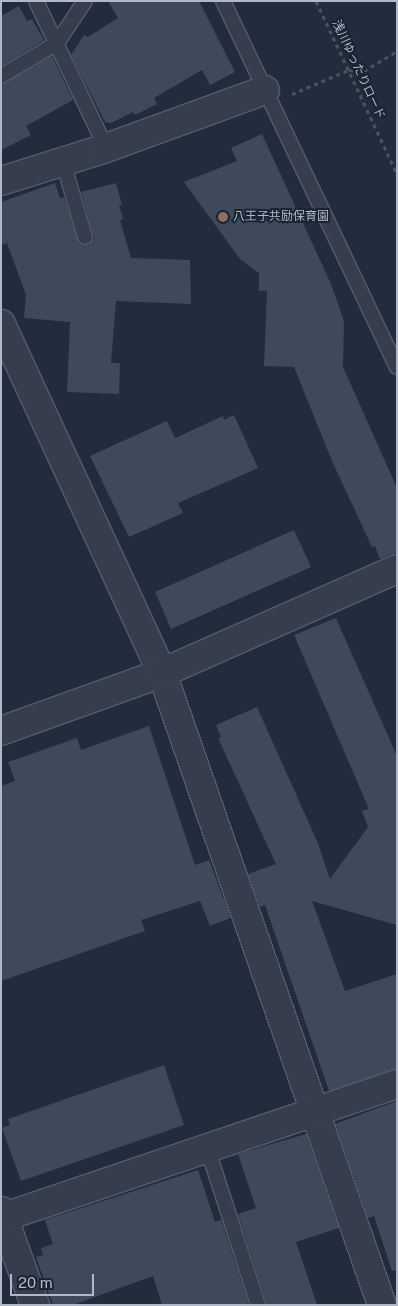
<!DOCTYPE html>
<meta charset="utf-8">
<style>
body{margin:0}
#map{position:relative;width:398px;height:1306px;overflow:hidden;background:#222c3d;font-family:"Public Sans","Noto Sans JP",sans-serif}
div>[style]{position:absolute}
.building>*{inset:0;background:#3e4a5c}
.path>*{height:3px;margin-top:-1.5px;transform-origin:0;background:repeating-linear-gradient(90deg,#42575b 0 4px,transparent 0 8px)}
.roads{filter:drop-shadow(1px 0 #545c6b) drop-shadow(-1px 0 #545c6b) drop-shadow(0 1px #545c6b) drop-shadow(0 -1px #545c6b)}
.lane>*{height:14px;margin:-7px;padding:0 7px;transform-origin:7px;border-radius:7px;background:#363e4d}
.street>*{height:28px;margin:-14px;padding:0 14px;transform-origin:14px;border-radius:14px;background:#363e4d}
.dots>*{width:14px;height:14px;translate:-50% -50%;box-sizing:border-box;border:2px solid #1b2432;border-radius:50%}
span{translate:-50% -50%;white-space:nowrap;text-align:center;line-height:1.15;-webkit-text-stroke:4px #1b2432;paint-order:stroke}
.street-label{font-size:12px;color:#b1b9c8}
.poi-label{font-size:12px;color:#b1b9c8}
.left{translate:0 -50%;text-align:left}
.frame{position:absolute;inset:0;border:2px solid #b1b9c8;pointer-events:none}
.scale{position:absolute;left:10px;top:1274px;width:84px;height:22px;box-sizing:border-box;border:2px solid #b1b9c8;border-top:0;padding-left:6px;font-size:15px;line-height:18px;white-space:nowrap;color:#b1b9c8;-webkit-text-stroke:4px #1b2432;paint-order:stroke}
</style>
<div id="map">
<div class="building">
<i style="clip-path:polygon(108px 1px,199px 1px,235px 72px,210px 85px,202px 70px,154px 98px,157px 104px,135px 115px,133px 112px,111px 123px,105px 122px,71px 55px,84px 35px,88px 37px,118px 18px)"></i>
<i style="clip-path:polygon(19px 6px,27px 21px,32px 19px,44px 40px,1px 66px,1px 16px)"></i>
<i style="clip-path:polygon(52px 56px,73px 100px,26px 126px,31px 135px,1px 150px,1px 85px)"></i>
<i style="clip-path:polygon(262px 134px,331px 284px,344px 321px,343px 367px,397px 488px,397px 552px,380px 559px,375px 546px,372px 547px,332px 461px,294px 367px,264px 366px,267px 291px,259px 291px,259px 273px,240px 259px,184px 182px,237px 161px,231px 148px)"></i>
<i style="clip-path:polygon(55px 183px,60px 198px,64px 197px,79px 244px,88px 245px,94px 239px,81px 192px,116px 183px,122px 205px,119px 205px,123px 219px,120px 220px,131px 258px,190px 260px,191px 304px,116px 301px,111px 363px,120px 363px,119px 394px,67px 392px,70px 322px,24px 318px,26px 295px,7px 243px,1px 245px,1px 202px)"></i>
<i style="clip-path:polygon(234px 415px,258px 468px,178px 503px,183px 513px,129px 537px,90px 456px,167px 421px,175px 438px,223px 416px,224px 420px)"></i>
<i style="clip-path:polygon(294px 530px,311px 567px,171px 629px,155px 592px)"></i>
<i style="clip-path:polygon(336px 618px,397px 756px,397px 925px,312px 901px,345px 991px,397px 974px,397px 1069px,329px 1091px,265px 905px,260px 907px,248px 874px,276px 864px,218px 738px,221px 737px,216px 725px,257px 707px,317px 841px,330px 879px,368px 827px,362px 811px,369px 809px,294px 635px)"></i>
<i style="clip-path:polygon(149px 726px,195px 865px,209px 860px,231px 918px,210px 926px,200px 901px,141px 920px,145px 931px,1px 981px,1px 786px,15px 781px,8px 762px,77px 738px,81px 750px)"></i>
<i style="clip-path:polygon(164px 1065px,184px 1125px,21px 1181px,2px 1128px,10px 1125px,8px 1119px)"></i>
<i style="clip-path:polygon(397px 1101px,397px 1270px,392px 1271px,374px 1216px,368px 1218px,335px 1124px)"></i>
<i style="clip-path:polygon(306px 1134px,339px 1228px,296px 1242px,317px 1305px,267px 1305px,238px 1214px,256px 1208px,238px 1154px)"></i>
<i style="clip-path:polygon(198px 1170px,215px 1222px,221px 1220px,249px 1305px,162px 1305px,153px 1276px,73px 1305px,53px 1305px,36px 1257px,43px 1255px,41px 1248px,53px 1244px,45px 1220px)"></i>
</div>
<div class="path">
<i style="left:316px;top:1px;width:191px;rotate:64.9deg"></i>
<i style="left:292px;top:94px;width:62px;rotate:-22.8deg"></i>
<i style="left:349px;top:70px;width:15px;rotate:4deg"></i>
<i style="left:364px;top:71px;width:39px;rotate:-31deg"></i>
</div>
<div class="roads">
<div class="lane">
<i style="left:36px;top:1px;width:163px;rotate:64.5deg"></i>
<i style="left:223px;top:1px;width:405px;rotate:64.6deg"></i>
<i style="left:1px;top:76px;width:65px;rotate:-30.5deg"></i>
<i style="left:57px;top:43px;width:50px;rotate:-56.3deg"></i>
<i style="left:63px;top:162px;width:78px;rotate:73.7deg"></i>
<i style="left:207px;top:1147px;width:166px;rotate:72.1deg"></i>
</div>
<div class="street">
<i style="left:1px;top:181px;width:110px;rotate:-17.4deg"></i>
<i style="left:106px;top:148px;width:169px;rotate:-20deg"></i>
<i style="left:1px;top:324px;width:384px;rotate:65.2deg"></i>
<i style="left:162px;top:673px;width:669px;rotate:70.81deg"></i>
<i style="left:1px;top:731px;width:171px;rotate:-19.8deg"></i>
<i style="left:162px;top:673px;width:257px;rotate:-23.9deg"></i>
<i style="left:1px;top:1211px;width:100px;rotate:70.1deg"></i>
<i style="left:1px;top:1218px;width:418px;rotate:-18.7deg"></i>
</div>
</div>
<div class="dots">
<i style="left:223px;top:217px;background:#8d6e63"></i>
</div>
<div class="street-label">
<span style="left:358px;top:70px;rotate:65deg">浅川ゆったりロード</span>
</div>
<div class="poi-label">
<span class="left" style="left:233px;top:217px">八王子共励保育園</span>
</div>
<div class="frame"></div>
<div class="scale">20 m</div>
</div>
